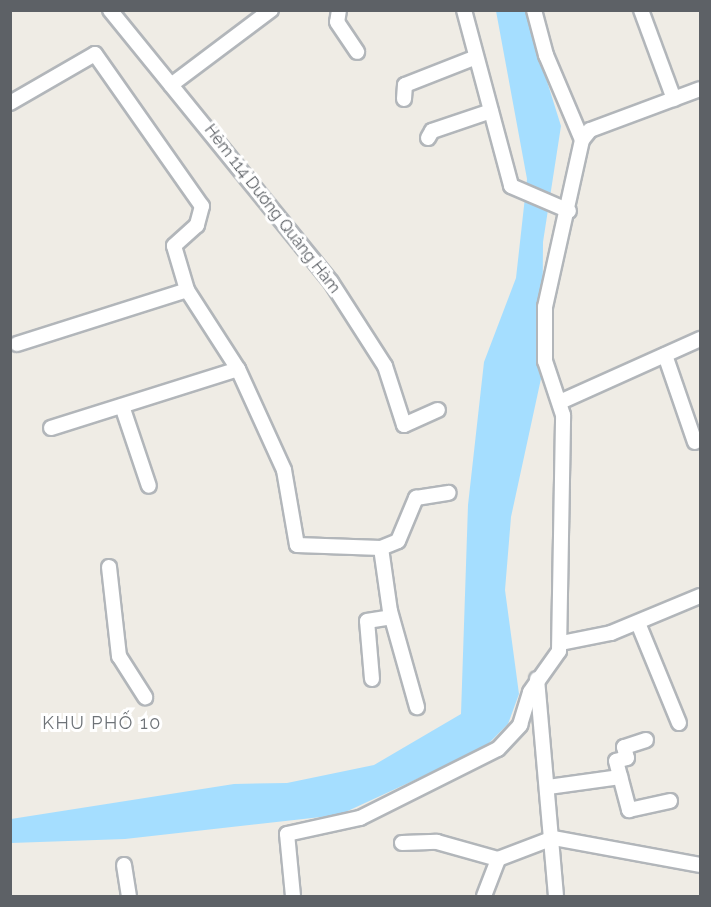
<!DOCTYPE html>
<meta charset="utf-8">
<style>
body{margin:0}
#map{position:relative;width:711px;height:907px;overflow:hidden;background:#efece5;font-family:Raleway,sans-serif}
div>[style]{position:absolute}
.water>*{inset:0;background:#a5deff}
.roads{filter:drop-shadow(2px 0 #b2b6ba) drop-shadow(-2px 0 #b2b6ba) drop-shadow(0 2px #b2b6ba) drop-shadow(0 -2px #b2b6ba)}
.minor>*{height:14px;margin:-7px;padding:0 7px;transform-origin:7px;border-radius:7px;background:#fff}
span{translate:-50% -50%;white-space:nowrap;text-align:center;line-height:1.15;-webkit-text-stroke:6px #fff;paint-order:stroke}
.street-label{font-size:16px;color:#5d6166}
.neighbourhood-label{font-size:18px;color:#6e7378;letter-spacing:1.5px}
.frame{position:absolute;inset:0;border:12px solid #5d6166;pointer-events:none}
</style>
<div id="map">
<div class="water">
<i style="clip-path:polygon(496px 11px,525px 11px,561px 126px,543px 242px,542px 374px,511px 517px,505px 590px,519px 694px,508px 724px,484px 748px,339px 815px,125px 839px,11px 843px,11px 819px,234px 784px,287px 783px,374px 765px,461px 714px,468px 505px,484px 362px,516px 278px,527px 179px)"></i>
</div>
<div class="roads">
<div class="minor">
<i style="left:110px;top:10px;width:350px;rotate:50.9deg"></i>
<i style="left:331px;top:282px;width:100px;rotate:57.3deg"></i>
<i style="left:385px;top:366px;width:62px;rotate:72.1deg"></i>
<i style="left:404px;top:425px;width:37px;rotate:-24deg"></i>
<i style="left:339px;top:10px;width:12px;rotate:99deg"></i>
<i style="left:337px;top:22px;width:36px;rotate:56deg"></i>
<i style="left:464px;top:10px;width:182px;rotate:75deg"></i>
<i style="left:511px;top:186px;width:63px;rotate:23.3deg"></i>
<i style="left:534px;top:10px;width:47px;rotate:75.1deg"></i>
<i style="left:546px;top:55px;width:92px;rotate:67deg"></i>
<i style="left:641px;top:10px;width:95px;rotate:69.7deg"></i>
<i style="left:171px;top:85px;width:125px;rotate:-36.9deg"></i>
<i style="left:404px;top:99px;width:14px;rotate:-86deg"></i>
<i style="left:405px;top:85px;width:76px;rotate:-21.5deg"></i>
<i style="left:10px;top:103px;width:98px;rotate:-30deg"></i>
<i style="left:95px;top:54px;width:186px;rotate:54.9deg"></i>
<i style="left:202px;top:206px;width:20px;rotate:105deg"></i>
<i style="left:197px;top:225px;width:31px;rotate:138deg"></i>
<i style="left:174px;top:246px;width:46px;rotate:73.5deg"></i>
<i style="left:187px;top:290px;width:94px;rotate:57.2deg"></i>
<i style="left:238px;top:369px;width:111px;rotate:65.5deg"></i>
<i style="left:284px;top:470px;width:76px;rotate:80.2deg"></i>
<i style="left:297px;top:545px;width:84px;rotate:2deg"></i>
<i style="left:381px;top:548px;width:64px;rotate:81.9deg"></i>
<i style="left:390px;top:611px;width:100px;rotate:74.3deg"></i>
<i style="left:428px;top:138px;width:8px;rotate:-60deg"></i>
<i style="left:432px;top:131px;width:62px;rotate:-18.7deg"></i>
<i style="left:17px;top:344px;width:178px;rotate:-17.6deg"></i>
<i style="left:665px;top:355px;width:92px;rotate:71deg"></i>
<i style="left:560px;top:402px;width:154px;rotate:-24.2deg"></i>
<i style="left:122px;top:406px;width:84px;rotate:71.4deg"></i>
<i style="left:51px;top:428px;width:196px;rotate:-17.5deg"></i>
<i style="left:381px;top:548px;width:18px;rotate:-22deg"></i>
<i style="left:398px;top:541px;width:47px;rotate:-67.3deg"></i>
<i style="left:416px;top:498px;width:33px;rotate:-9deg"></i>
<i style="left:109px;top:567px;width:90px;rotate:83.6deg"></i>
<i style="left:119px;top:656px;width:49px;rotate:57.6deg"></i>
<i style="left:638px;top:623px;width:108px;rotate:67.7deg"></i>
<i style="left:561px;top:643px;width:51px;rotate:-11.3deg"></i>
<i style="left:611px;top:633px;width:96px;rotate:-22.6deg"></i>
<i style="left:372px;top:679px;width:58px;rotate:-94.9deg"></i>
<i style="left:367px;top:621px;width:24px;rotate:-9deg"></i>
<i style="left:537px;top:679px;width:218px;rotate:85deg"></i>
<i style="left:646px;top:740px;width:23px;rotate:162deg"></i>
<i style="left:624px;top:747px;width:11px;rotate:75deg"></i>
<i style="left:627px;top:758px;width:11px;rotate:165deg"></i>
<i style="left:616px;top:761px;width:51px;rotate:75.1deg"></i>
<i style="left:629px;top:810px;width:42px;rotate:-12.4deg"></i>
<i style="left:548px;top:787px;width:73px;rotate:-7.9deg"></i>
<i style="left:402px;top:843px;width:35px;rotate:-2deg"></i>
<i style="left:437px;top:842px;width:63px;rotate:15.6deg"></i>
<i style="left:124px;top:865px;width:31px;rotate:81deg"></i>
<i style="left:293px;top:896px;width:62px;rotate:-95.5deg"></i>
<i style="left:287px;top:834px;width:75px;rotate:-12.4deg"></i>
<i style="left:360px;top:818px;width:154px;rotate:-26.6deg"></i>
<i style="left:498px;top:749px;width:33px;rotate:-47deg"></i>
<i style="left:520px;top:725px;width:34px;rotate:-73deg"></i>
<i style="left:530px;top:692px;width:50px;rotate:-54.7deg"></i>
<i style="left:559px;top:651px;width:236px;rotate:-89deg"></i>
<i style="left:563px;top:415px;width:57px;rotate:-108.4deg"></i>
<i style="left:545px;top:361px;width:54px;rotate:-90deg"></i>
<i style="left:545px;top:307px;width:171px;rotate:-77.5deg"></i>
<i style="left:582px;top:140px;width:13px;rotate:-51deg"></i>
<i style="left:590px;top:130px;width:117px;rotate:-20.4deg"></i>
<i style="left:484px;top:896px;width:40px;rotate:-69deg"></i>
<i style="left:498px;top:859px;width:59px;rotate:-20.9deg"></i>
<i style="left:553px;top:838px;width:149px;rotate:10.4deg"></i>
</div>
</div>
<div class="street-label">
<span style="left:272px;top:209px;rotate:52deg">Hẻm 114 Dương Quảng Hàm</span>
</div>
<div class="neighbourhood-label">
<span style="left:102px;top:723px">KHU PHỐ 10</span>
</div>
<div class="frame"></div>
</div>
